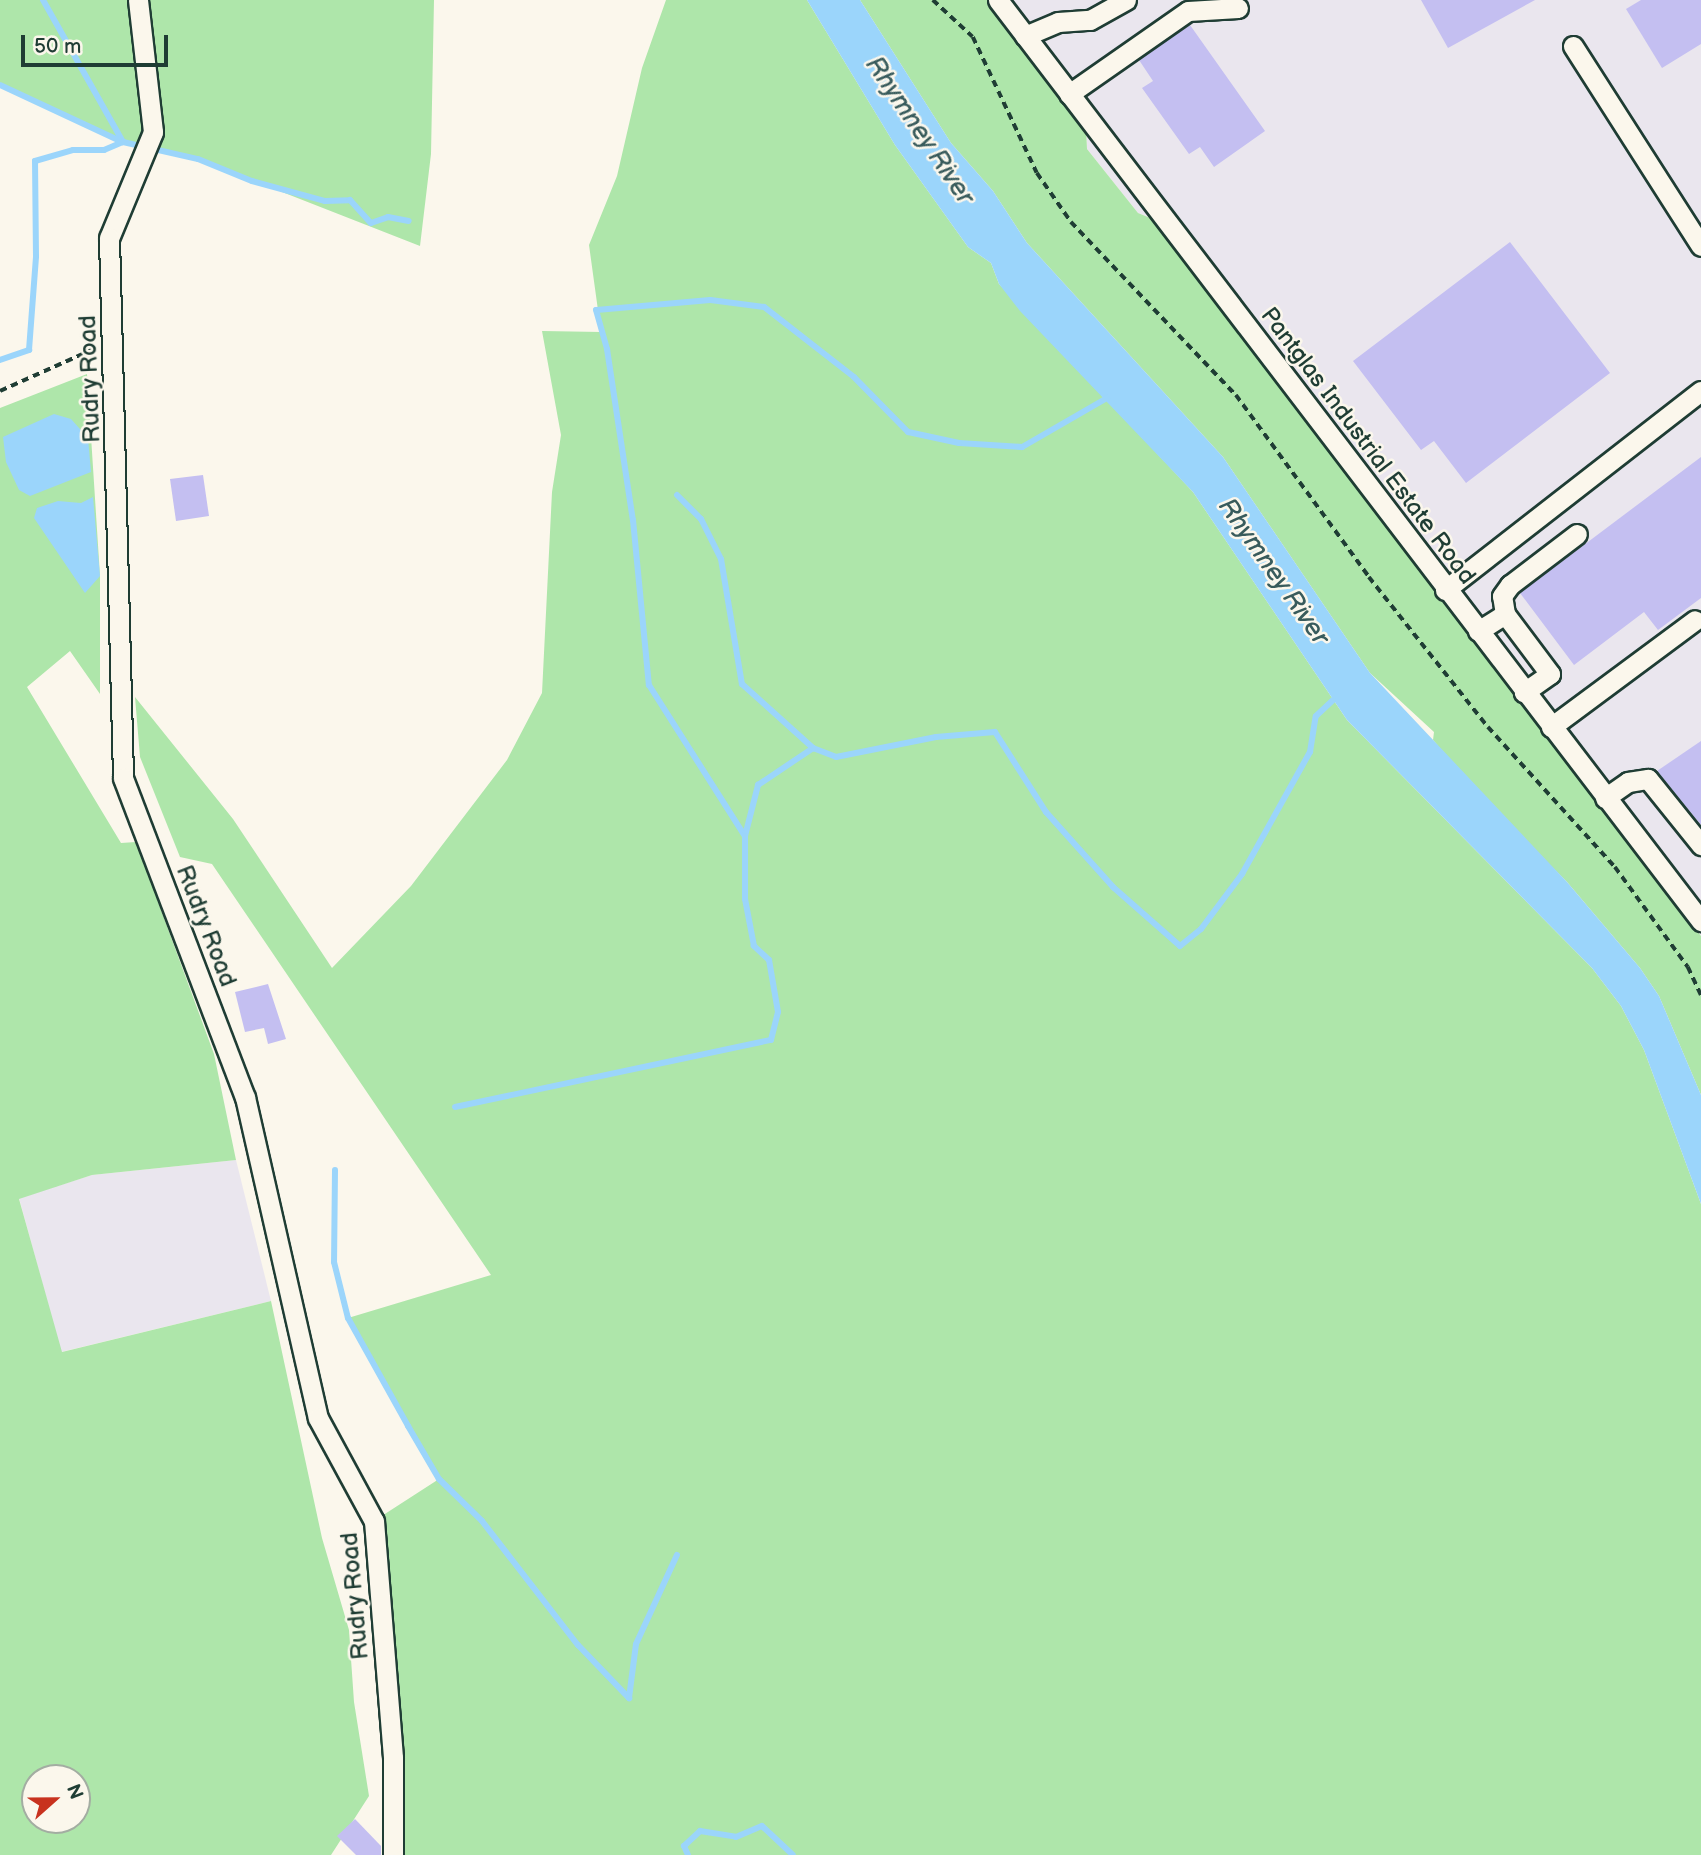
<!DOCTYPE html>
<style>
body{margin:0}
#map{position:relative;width:1701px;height:1855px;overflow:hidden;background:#fbf7ec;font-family:"Balsamiq Sans",sans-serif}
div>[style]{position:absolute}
.built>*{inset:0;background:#eae6ee}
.green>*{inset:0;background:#aee6aa}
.water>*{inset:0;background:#9bd5fb}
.stream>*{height:6px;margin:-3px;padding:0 3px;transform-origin:3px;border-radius:3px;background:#9bd5fb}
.building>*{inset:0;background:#c4bff1}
.path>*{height:3.5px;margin-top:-1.75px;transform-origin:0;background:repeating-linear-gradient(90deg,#1f3d34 0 7px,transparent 0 12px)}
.roads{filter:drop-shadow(2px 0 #1f3d34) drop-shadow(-2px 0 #1f3d34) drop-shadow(0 2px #1f3d34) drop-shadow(0 -2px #1f3d34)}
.minor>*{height:19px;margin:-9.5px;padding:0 9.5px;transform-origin:9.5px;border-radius:9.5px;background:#fbf7ec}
span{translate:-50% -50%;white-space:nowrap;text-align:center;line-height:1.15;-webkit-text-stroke:5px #fbf7ec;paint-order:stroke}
.street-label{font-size:24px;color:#1f3d34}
.water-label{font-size:26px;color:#385b5c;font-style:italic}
.north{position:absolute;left:21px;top:1764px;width:70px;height:70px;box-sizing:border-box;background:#fbf7ec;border:2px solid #a3ada2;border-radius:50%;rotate:69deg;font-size:19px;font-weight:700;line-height:28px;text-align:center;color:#1f3d34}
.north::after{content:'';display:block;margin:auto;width:24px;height:32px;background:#c8321e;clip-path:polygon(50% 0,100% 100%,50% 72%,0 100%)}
.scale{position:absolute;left:21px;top:35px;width:147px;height:32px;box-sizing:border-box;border:4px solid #1f3d34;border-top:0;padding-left:9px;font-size:21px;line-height:24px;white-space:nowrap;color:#1f3d34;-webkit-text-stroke:5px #fbf7ec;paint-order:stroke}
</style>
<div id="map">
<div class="built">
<i style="clip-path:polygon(990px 0,1701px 0,1701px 936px,1160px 222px,1138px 213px,1087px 149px,1086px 128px)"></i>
<i style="clip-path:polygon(236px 1160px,271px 1301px,61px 1352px,19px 1198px,92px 1175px)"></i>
</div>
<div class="green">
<i style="clip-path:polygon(0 0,128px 0,145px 115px,139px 142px,123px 142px,0 85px)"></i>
<i style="clip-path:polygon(146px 0,434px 0,431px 154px,420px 246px,198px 159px,160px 148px)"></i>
<i style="clip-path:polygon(666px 0,807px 0,895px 145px,968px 247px,991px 263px,999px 284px,1193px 492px,1347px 720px,1592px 968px,1621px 1006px,1644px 1050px,1701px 1204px,1701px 1855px,392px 1855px,374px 1521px,439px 1479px,348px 1318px,491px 1275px,212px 864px,180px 857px,140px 757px,135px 697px,233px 819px,332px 968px,411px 886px,507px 760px,542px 693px,552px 492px,561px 435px,542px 331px,601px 332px,589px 245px,617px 176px,642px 68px)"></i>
<i style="clip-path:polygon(860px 0,990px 0,1086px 128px,1087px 149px,1138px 213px,1160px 222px,1701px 936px,1701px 1095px,1659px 996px,1640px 968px,1567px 882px,1478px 792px,1433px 740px,1434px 732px,1370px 673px,1223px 457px,1027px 243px,993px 191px,951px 143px)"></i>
<i style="clip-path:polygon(evenodd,87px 374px,100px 576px,100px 694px,70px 651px,27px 687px,121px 843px,136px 842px,214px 1054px,236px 1160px,92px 1175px,19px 1199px,62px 1352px,271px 1301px,322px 1538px,349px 1630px,354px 1702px,369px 1796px,331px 1855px,0 1855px,0 408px,87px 374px,35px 1778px,77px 1778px,77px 1820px,35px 1820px,35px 1778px)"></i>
</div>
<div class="water">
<i style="clip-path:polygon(807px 0,860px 0,951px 143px,993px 191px,1027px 243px,1223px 457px,1370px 673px,1567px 882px,1640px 968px,1659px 996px,1701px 1095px,1701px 1204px,1644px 1050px,1621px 1006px,1592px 968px,1347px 720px,1193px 492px,1020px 311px,999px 284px,991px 263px,968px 247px,895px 145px)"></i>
<i style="clip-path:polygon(54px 414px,71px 419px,88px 438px,91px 472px,30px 496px,19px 490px,6px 462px,3px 437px)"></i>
<i style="clip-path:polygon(93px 497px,100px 576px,85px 593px,34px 518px,37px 508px,58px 501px,81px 503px)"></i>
</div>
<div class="stream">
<i style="left:43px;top:0;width:163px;rotate:60.6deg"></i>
<i style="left:123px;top:142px;width:77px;rotate:12.8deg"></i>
<i style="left:198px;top:159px;width:58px;rotate:22.2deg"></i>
<i style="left:252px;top:181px;width:76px;rotate:15.3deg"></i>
<i style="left:325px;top:201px;width:25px;rotate:-2deg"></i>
<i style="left:350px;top:200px;width:31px;rotate:48deg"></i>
<i style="left:371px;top:223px;width:18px;rotate:-19deg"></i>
<i style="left:388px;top:217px;width:21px;rotate:11deg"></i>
<i style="left:0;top:85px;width:135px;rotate:25deg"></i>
<i style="left:0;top:360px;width:31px;rotate:-19deg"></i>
<i style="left:29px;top:350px;width:94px;rotate:-85.7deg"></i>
<i style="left:36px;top:256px;width:95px;rotate:-90.6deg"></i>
<i style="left:35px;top:161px;width:40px;rotate:-16deg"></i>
<i style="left:73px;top:150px;width:31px"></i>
<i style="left:104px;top:150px;width:21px;rotate:-23deg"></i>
<i style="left:1107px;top:398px;width:98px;rotate:150deg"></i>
<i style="left:1022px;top:447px;width:63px;rotate:-176.4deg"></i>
<i style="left:959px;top:443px;width:52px;rotate:-167.8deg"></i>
<i style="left:908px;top:432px;width:77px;rotate:-134.5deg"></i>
<i style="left:854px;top:377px;width:114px;rotate:-142.1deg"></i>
<i style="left:764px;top:307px;width:54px;rotate:-172.6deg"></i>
<i style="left:710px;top:300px;width:114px;rotate:175deg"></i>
<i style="left:596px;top:310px;width:41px;rotate:74.2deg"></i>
<i style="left:607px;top:349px;width:173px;rotate:81.4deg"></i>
<i style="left:633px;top:520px;width:166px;rotate:84.5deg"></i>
<i style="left:649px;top:685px;width:179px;rotate:57.6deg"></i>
<i style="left:745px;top:836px;width:53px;rotate:-75.7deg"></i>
<i style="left:758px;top:785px;width:66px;rotate:-33.9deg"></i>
<i style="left:813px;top:748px;width:25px;rotate:21deg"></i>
<i style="left:836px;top:757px;width:102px;rotate:-11.3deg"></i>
<i style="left:936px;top:737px;width:59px;rotate:-4.8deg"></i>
<i style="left:995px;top:732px;width:95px;rotate:57.5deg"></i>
<i style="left:1046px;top:812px;width:101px;rotate:48.2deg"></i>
<i style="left:1113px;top:887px;width:89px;rotate:41.4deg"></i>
<i style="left:1180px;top:946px;width:27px;rotate:-39deg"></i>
<i style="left:1201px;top:929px;width:69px;rotate:-53.3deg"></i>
<i style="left:1242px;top:874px;width:140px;rotate:-60.9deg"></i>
<i style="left:1310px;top:752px;width:36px;rotate:-81deg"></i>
<i style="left:1316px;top:716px;width:23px;rotate:-43deg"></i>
<i style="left:677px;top:495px;width:34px;rotate:45deg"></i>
<i style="left:701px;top:519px;width:45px;rotate:63.4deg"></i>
<i style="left:721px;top:559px;width:127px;rotate:80.5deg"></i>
<i style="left:742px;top:684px;width:96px;rotate:42deg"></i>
<i style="left:455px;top:1107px;width:323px;rotate:-12deg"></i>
<i style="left:771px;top:1040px;width:29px;rotate:-76deg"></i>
<i style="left:778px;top:1012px;width:53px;rotate:-99.8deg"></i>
<i style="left:769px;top:960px;width:21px;rotate:-137deg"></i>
<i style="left:754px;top:946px;width:48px;rotate:-100.8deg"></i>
<i style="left:745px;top:899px;width:63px;rotate:-90deg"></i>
<i style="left:335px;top:1170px;width:92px;rotate:90.6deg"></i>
<i style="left:334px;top:1262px;width:58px;rotate:76deg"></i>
<i style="left:348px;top:1318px;width:124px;rotate:60.9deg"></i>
<i style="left:408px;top:1426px;width:61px;rotate:59.7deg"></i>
<i style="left:439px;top:1479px;width:60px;rotate:44.3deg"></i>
<i style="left:482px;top:1521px;width:157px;rotate:52.3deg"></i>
<i style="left:578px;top:1645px;width:74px;rotate:46.1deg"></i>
<i style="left:629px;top:1698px;width:54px;rotate:-82.6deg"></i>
<i style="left:636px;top:1644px;width:98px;rotate:-65.3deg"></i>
<i style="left:688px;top:1855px;width:10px;rotate:-114deg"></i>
<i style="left:684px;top:1846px;width:22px;rotate:-43deg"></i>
<i style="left:700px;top:1831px;width:36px;rotate:9deg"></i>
<i style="left:736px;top:1837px;width:28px;rotate:-23deg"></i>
<i style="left:762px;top:1826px;width:42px;rotate:43.1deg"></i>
</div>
<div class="building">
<i style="clip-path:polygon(1421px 0,1535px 0,1448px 48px)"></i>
<i style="clip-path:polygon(1641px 0,1701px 0,1701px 44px,1662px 68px,1626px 9px)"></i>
<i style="clip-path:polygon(1190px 25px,1265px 131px,1214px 167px,1200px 147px,1189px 154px,1142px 88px,1153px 81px,1139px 60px)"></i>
<i style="clip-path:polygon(1510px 242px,1610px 373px,1466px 483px,1434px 441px,1421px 450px,1353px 361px)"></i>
<i style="clip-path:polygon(1701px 457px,1701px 598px,1658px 630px,1644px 612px,1574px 665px,1520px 593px)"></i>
<i style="clip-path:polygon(203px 475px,209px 516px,176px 521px,170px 479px)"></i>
<i style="clip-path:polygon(1701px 741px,1701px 825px,1657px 771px)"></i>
<i style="clip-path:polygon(268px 984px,286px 1039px,268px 1044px,264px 1028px,245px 1032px,235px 992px)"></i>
<i style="clip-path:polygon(355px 1819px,381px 1846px,381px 1855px,356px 1855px,337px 1836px)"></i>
</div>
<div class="path">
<i style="left:933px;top:0;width:54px;rotate:42.8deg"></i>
<i style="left:973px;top:37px;width:150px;rotate:64.8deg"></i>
<i style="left:1037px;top:173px;width:60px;rotate:55.2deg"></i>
<i style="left:1071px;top:222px;width:239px;rotate:46.4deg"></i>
<i style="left:1236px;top:395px;width:225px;rotate:53.8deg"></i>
<i style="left:1369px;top:577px;width:191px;rotate:51.6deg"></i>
<i style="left:1488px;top:727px;width:189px;rotate:47.8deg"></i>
<i style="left:1615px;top:867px;width:124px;rotate:53.9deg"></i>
<i style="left:1688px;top:967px;width:31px;rotate:65deg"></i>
<i style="left:0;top:391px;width:103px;rotate:-24.1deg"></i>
</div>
<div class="roads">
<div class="minor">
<i style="left:138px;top:0;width:133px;rotate:83.5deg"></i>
<i style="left:153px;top:132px;width:115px;rotate:112.5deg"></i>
<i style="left:109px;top:238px;width:540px;rotate:88.51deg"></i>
<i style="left:123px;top:778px;width:342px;rotate:69.1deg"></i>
<i style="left:245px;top:1097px;width:329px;rotate:77.2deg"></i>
<i style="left:318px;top:1418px;width:117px;rotate:61.5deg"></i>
<i style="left:374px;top:1521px;width:238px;rotate:85.4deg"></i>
<i style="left:393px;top:1758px;width:97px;rotate:90deg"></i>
<i style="left:998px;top:0;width:1159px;rotate:52.65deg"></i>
<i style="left:1025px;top:36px;width:36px;rotate:-23deg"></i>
<i style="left:1058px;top:22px;width:32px;rotate:-4deg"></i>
<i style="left:1090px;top:20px;width:41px;rotate:-29.1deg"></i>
<i style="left:1573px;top:46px;width:237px;rotate:57.4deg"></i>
<i style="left:1069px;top:94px;width:145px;rotate:-34.9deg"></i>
<i style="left:1188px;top:11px;width:50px;rotate:-3.4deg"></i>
<i style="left:1445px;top:590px;width:324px;rotate:-37.9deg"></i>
<i style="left:1505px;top:614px;width:75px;rotate:53.1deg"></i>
<i style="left:1550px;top:674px;width:32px;rotate:145deg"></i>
<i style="left:1478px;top:631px;width:32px;rotate:-32deg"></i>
<i style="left:1505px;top:614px;width:18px;rotate:-99deg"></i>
<i style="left:1502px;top:596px;width:14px;rotate:-54deg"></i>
<i style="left:1510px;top:585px;width:84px;rotate:-37.3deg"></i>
<i style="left:1551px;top:727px;width:179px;rotate:-36.6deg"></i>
<i style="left:1605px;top:798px;width:28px;rotate:-35deg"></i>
<i style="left:1628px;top:782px;width:20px;rotate:-9deg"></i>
<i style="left:1648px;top:779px;width:85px;rotate:51.2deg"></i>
</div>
</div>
<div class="street-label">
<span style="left:90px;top:379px;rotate:-92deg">Rudry Road</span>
<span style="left:1368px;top:446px;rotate:53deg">Pantglas Industrial Estate Road</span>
<span style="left:206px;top:926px;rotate:69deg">Rudry Road</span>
<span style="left:355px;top:1596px;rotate:-95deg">Rudry Road</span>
</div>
<div class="water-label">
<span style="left:919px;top:131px;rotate:56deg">Rhymney River</span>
<span style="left:1273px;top:572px;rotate:55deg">Rhymney River</span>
</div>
<div class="north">N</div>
<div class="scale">50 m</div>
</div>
